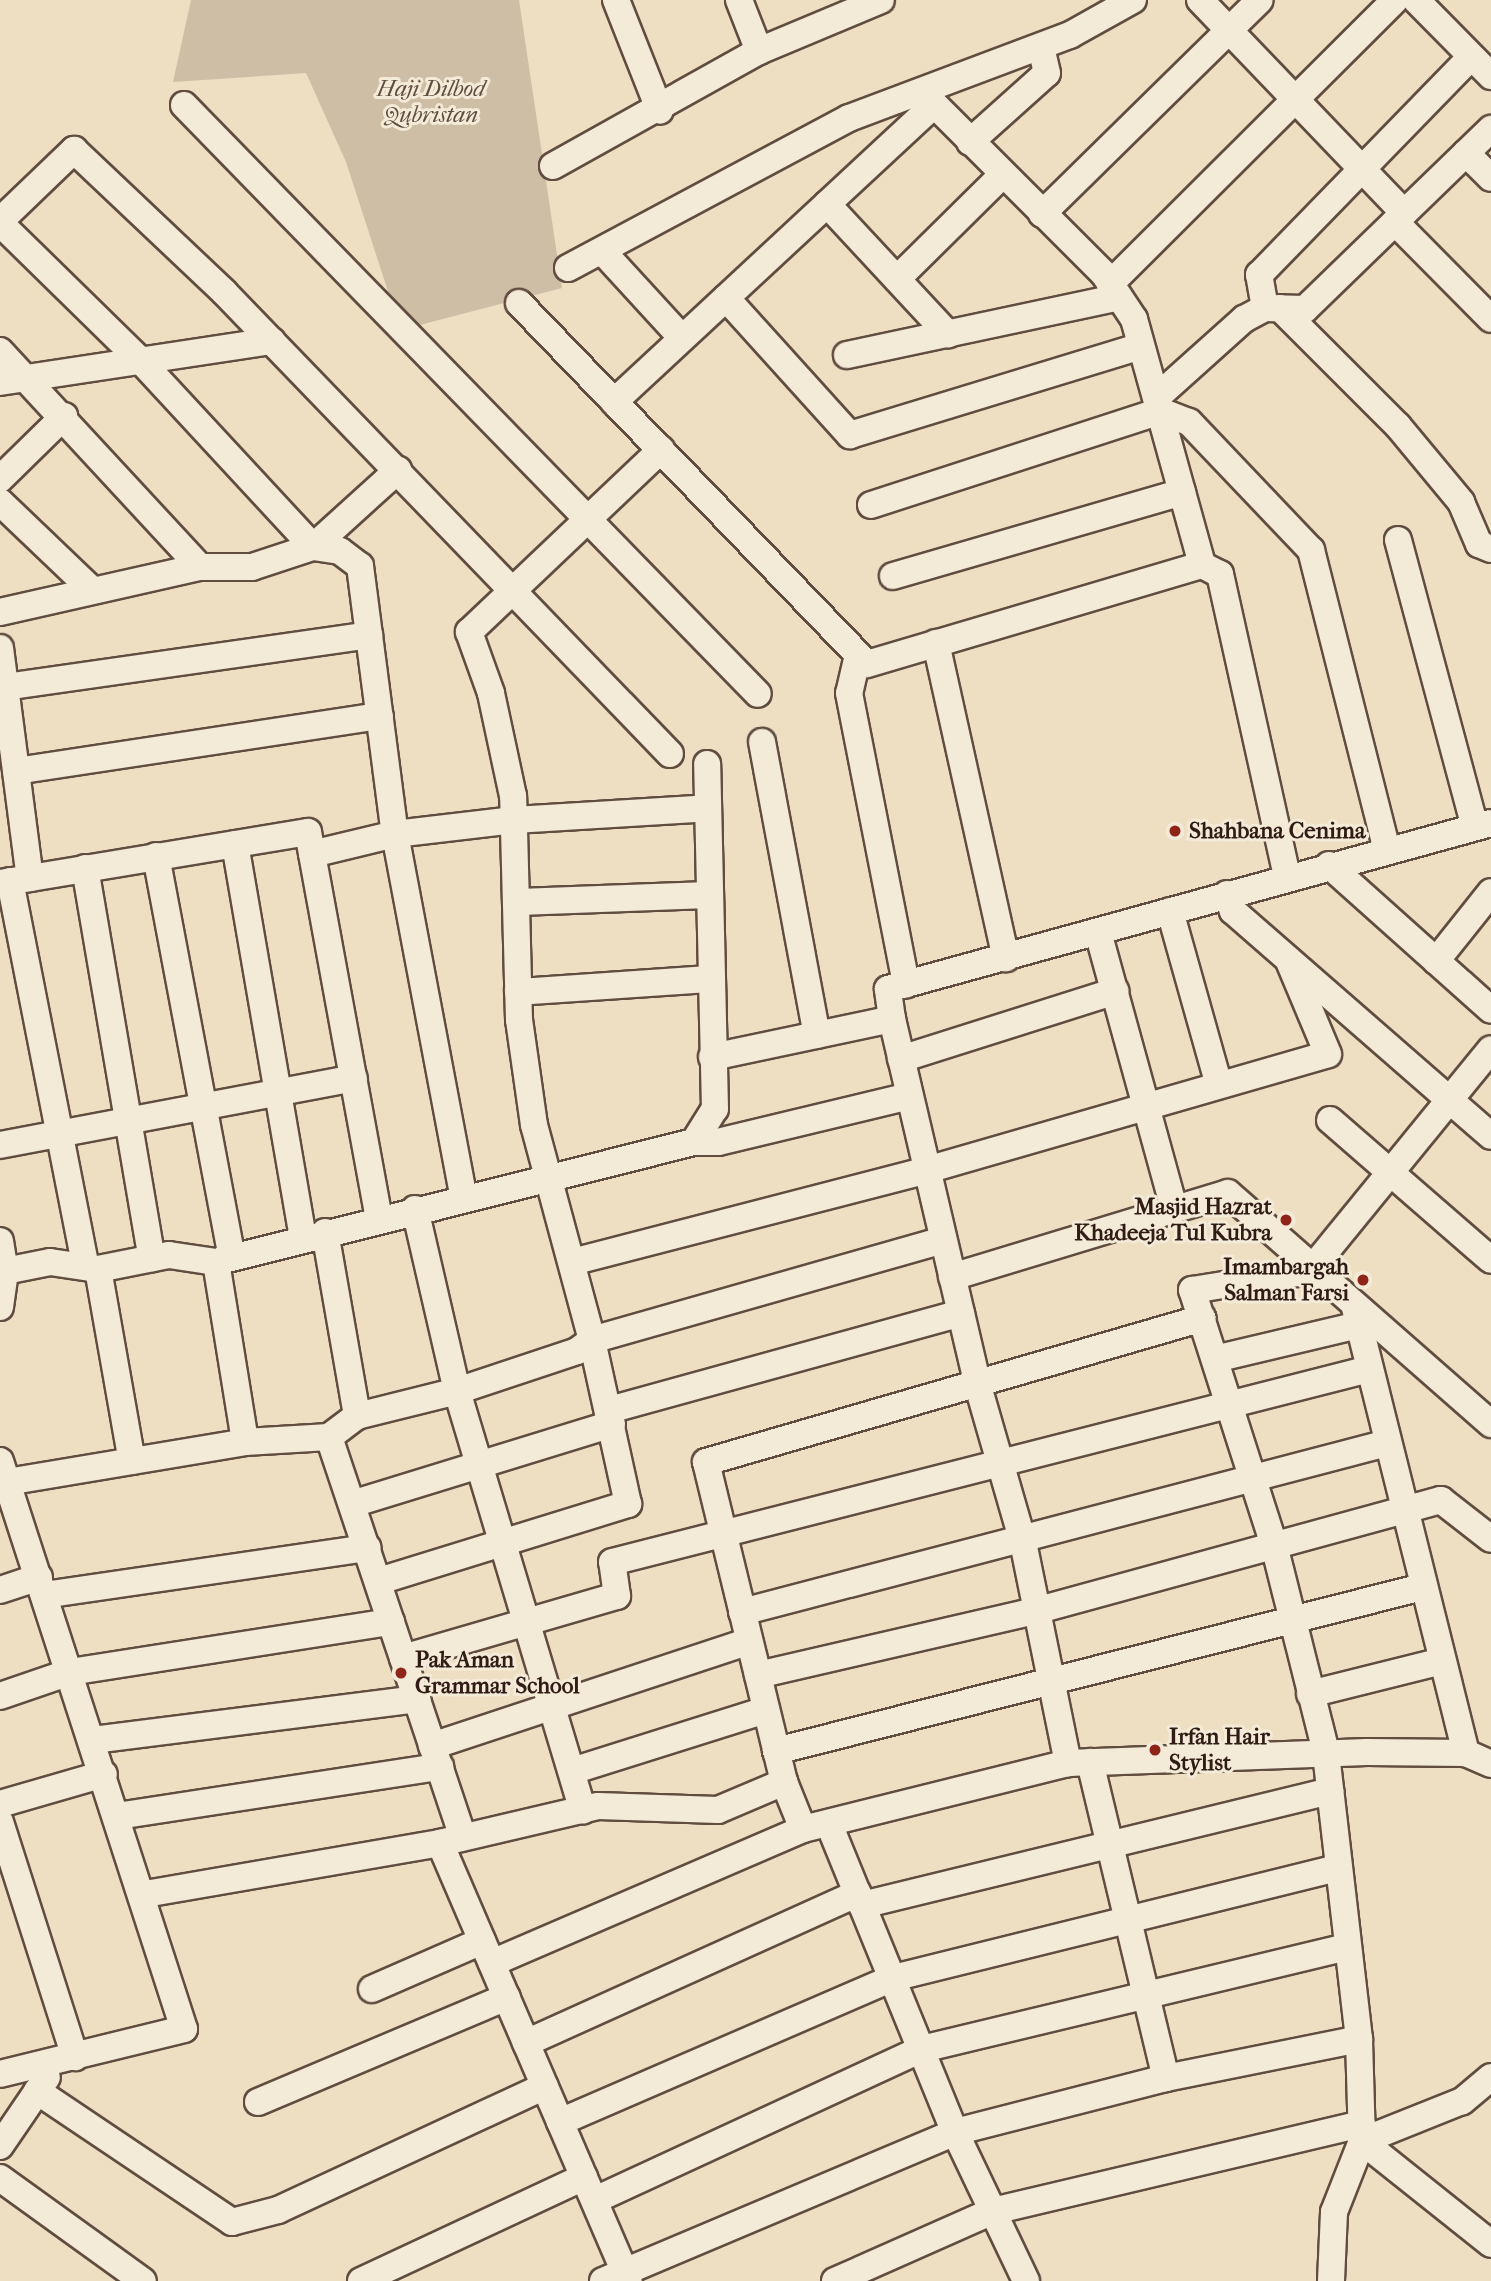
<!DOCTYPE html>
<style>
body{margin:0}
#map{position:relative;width:1491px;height:2281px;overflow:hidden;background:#eedfc3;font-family:"IM FELL French Canon",serif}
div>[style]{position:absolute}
.green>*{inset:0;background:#cebea5}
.roads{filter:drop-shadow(2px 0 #604d40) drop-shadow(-2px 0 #604d40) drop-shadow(0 2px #604d40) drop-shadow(0 -2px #604d40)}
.street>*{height:26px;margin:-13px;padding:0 13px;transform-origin:13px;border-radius:13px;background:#f4ead8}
.dots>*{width:19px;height:19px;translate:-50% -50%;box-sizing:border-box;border:4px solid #f4ead8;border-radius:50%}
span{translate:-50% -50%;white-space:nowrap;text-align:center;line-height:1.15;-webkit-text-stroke:6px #f4ead8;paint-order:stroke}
.park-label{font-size:23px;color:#5f4d40;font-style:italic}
.poi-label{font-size:23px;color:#301c15;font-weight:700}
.left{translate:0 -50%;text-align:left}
.right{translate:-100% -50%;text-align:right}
</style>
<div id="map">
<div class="green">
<i style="clip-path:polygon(191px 0,519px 0,562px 288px,412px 327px,396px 316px,346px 162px,306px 73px,173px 82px)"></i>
</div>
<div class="roads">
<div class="street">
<i style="left:616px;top:0;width:119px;rotate:68.4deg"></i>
<i style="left:739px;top:0;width:55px;rotate:68.6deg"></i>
<i style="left:1200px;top:0;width:295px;rotate:46.2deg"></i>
<i style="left:1416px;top:0;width:107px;rotate:45.4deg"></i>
<i style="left:924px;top:94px;width:255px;rotate:45deg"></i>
<i style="left:1104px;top:274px;width:54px;rotate:56.3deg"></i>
<i style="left:1134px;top:319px;width:255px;rotate:74.5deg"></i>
<i style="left:1202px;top:565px;width:20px;rotate:27deg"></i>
<i style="left:1220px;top:574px;width:309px;rotate:77.5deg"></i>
<i style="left:184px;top:105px;width:822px;rotate:45.74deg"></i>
<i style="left:970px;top:142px;width:103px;rotate:-41.9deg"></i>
<i style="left:1047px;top:73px;width:27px;rotate:-103deg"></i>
<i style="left:1466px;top:153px;width:35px;rotate:45deg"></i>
<i style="left:553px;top:166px;width:236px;rotate:-29.2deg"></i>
<i style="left:759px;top:51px;width:132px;rotate:-22.7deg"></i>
<i style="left:827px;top:204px;width:178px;rotate:47.1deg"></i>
<i style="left:1042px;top:214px;width:305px;rotate:-44.5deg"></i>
<i style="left:0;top:221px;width:103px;rotate:-43.8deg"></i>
<i style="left:74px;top:150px;width:207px;rotate:43.4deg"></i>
<i style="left:224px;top:292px;width:642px;rotate:46.01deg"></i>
<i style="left:1395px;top:222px;width:136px;rotate:45.3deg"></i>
<i style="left:0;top:223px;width:196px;rotate:44.4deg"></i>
<i style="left:140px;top:360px;width:255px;rotate:47.2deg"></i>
<i style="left:313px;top:547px;width:115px;rotate:-42.2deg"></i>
<i style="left:604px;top:253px;width:115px;rotate:47.5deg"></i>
<i style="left:568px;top:268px;width:319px;rotate:-28.1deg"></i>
<i style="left:849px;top:118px;width:236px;rotate:-20.6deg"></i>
<i style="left:1070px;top:35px;width:72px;rotate:-29.1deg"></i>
<i style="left:897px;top:279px;width:148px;rotate:-44.7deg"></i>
<i style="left:1110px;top:284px;width:402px;rotate:-44.9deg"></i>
<i style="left:726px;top:298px;width:185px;rotate:47.9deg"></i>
<i style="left:850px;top:435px;width:304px;rotate:-17deg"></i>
<i style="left:519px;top:303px;width:501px;rotate:46.05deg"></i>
<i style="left:867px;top:664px;width:349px;rotate:-16.5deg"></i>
<i style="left:1265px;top:308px;width:34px;rotate:-100deg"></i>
<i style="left:1259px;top:275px;width:304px;rotate:-45.8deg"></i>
<i style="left:1280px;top:308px;width:167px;rotate:45deg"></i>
<i style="left:1398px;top:426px;width:99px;rotate:50.3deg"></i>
<i style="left:1461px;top:502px;width:46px;rotate:66.8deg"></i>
<i style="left:1479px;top:544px;width:13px;rotate:23deg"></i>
<i style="left:0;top:351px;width:294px;rotate:47.2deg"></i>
<i style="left:847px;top:355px;width:278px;rotate:-12deg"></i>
<i style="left:0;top:382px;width:275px;rotate:-8.6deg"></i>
<i style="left:1157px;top:397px;width:117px;rotate:-41.9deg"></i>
<i style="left:1244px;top:319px;width:24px;rotate:-28deg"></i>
<i style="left:1265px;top:308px;width:40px;rotate:1.4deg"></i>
<i style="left:1305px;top:309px;width:259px;rotate:-44.1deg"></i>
<i style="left:614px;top:402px;width:437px;rotate:-42.9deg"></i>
<i style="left:0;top:479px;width:90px;rotate:-44.5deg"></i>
<i style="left:0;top:502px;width:124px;rotate:43.7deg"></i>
<i style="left:871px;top:505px;width:304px;rotate:-18deg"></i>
<i style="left:1160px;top:411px;width:31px;rotate:21deg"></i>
<i style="left:1189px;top:422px;width:177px;rotate:46.4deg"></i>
<i style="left:1311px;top:550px;width:309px;rotate:75.8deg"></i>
<i style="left:1398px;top:540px;width:297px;rotate:75deg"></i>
<i style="left:893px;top:576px;width:301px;rotate:-16.2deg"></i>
<i style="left:0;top:612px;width:205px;rotate:-12.7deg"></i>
<i style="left:200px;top:567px;width:52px"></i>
<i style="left:252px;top:567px;width:64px;rotate:-18.2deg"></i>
<i style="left:313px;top:547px;width:27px;rotate:8deg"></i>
<i style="left:340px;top:551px;width:25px;rotate:37deg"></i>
<i style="left:360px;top:566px;width:270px;rotate:82.6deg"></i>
<i style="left:395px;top:834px;width:371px;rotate:79.3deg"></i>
<i style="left:936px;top:643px;width:323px;rotate:77.5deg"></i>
<i style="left:0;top:648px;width:232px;rotate:82.6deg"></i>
<i style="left:858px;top:655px;width:39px;rotate:103deg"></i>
<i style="left:849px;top:693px;width:297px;rotate:78.9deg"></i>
<i style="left:5px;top:687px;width:368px;rotate:-8.1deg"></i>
<i style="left:762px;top:742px;width:298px;rotate:79.4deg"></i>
<i style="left:16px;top:771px;width:368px;rotate:-8.6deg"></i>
<i style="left:235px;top:844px;width:400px;rotate:80.2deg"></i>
<i style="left:312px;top:854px;width:85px;rotate:-13.5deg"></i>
<i style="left:395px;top:834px;width:120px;rotate:-6.7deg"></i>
<i style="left:514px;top:820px;width:194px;rotate:-3.5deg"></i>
<i style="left:156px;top:856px;width:408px;rotate:79.3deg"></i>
<i style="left:1329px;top:865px;width:217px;rotate:41.8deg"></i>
<i style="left:85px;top:868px;width:396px;rotate:80.3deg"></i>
<i style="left:10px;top:881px;width:393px;rotate:78.9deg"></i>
<i style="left:0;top:883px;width:312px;rotate:-9.4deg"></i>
<i style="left:308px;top:832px;width:391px;rotate:79.6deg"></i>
<i style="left:1227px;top:894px;width:18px;rotate:71deg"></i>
<i style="left:1233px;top:911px;width:342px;rotate:41.1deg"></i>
<i style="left:518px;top:902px;width:191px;rotate:-2.1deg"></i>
<i style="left:1170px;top:911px;width:181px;rotate:74.3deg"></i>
<i style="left:1098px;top:932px;width:285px;rotate:74.6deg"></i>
<i style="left:1436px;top:961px;width:88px;rotate:-51.4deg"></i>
<i style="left:518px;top:992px;width:193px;rotate:-3.9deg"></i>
<i style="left:892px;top:1019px;width:30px;rotate:-98deg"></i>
<i style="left:888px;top:989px;width:625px;rotate:-15.39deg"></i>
<i style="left:712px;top:1057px;width:184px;rotate:-11.9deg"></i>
<i style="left:892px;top:1019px;width:377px;rotate:76.8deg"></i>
<i style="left:978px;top:1386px;width:162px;rotate:73.9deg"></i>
<i style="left:1023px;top:1542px;width:226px;rotate:78.5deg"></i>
<i style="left:901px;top:1059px;width:225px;rotate:-17.6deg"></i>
<i style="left:1330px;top:1120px;width:213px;rotate:41deg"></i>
<i style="left:694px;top:1142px;width:24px"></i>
<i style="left:718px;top:1142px;width:197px;rotate:-13.5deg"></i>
<i style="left:0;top:1145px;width:360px;rotate:-10.7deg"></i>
<i style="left:415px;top:1209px;width:187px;rotate:77deg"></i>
<i style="left:457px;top:1391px;width:438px;rotate:73.3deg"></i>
<i style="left:325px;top:1232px;width:187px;rotate:80.1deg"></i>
<i style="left:0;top:1241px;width:30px;rotate:81deg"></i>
<i style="left:216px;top:1262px;width:182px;rotate:80.8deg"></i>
<i style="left:572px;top:1262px;width:367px;rotate:-14.5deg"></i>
<i style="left:927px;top:1170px;width:417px;rotate:-16.1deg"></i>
<i style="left:1328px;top:1054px;width:101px;rotate:-112.8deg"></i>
<i style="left:98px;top:1269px;width:195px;rotate:80deg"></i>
<i style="left:952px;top:1277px;width:288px;rotate:-16.9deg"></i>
<i style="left:1228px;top:1193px;width:350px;rotate:41.3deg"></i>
<i style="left:0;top:1307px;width:36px;rotate:-82deg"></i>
<i style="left:5px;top:1271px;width:46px;rotate:-11.3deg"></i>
<i style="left:50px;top:1262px;width:49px;rotate:8.3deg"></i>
<i style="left:98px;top:1269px;width:72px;rotate:-11.2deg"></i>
<i style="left:169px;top:1255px;width:48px;rotate:8.5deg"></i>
<i style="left:216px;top:1262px;width:493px;rotate:-14.1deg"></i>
<i style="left:694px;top:1142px;width:39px;rotate:-58deg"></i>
<i style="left:715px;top:1109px;width:345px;rotate:-91.3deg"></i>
<i style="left:1355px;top:1308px;width:459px;rotate:76deg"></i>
<i style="left:1219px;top:1358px;width:144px;rotate:-13.3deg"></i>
<i style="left:609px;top:1410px;width:365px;rotate:-15.4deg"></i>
<i style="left:329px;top:1437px;width:422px;rotate:71.5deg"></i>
<i style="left:0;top:1461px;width:597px;rotate:72.05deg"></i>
<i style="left:184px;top:2029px;width:189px;rotate:166.3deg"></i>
<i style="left:7px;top:1482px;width:241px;rotate:-9.5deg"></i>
<i style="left:245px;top:1442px;width:84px;rotate:-3.4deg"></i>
<i style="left:329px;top:1437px;width:35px;rotate:-37deg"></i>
<i style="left:357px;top:1416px;width:103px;rotate:-14deg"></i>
<i style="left:457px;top:1391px;width:126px;rotate:-18.4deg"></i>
<i style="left:577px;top:1351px;width:19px;rotate:-36deg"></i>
<i style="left:592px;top:1340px;width:365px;rotate:-15.9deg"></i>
<i style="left:352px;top:1504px;width:272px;rotate:-17.1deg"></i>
<i style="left:379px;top:1581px;width:261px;rotate:-17.2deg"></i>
<i style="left:628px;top:1504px;width:168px;rotate:-102.4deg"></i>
<i style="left:592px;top:1340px;width:223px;rotate:-105.1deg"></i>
<i style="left:534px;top:1125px;width:106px;rotate:-98.1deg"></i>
<i style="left:519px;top:1020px;width:224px;rotate:-91.5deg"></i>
<i style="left:513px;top:796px;width:105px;rotate:-102.1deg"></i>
<i style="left:491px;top:693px;width:65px;rotate:-109.8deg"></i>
<i style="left:469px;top:632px;width:265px;rotate:-43.5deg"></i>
<i style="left:0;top:1590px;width:41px;rotate:-18.4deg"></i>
<i style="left:44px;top:1595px;width:327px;rotate:-8.3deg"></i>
<i style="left:742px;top:1612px;width:667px;rotate:-14.68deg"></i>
<i style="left:403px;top:1658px;width:223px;rotate:-16.2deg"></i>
<i style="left:617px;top:1596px;width:34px;rotate:-98deg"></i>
<i style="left:612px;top:1562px;width:781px;rotate:-14.3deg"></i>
<i style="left:758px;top:1675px;width:284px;rotate:-13deg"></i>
<i style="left:1035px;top:1611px;width:421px;rotate:-15.3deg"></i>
<i style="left:1441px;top:1500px;width:63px;rotate:38deg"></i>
<i style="left:1310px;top:1694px;width:136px;rotate:-14deg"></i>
<i style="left:0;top:1696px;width:74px;rotate:-18.9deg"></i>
<i style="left:70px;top:1672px;width:325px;rotate:-8.9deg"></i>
<i style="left:93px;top:1740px;width:327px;rotate:-7.2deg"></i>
<i style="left:432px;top:1746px;width:334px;rotate:-18.3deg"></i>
<i style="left:776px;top:1751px;width:666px;rotate:-14.24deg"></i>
<i style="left:1090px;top:1762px;width:325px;rotate:76.5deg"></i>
<i style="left:572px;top:1771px;width:203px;rotate:-17.5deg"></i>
<i style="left:0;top:1804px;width:108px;rotate:-16.1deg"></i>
<i style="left:118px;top:1816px;width:326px;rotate:-8.7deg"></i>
<i style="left:0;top:1822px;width:247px;rotate:72.3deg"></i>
<i style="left:829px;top:1824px;width:333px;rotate:67.8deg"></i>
<i style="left:955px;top:2132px;width:165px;rotate:64.5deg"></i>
<i style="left:803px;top:1829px;width:273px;rotate:-14deg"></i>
<i style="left:1068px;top:1763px;width:299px;rotate:-2.1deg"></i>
<i style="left:1367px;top:1752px;width:99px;rotate:0.6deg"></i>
<i style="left:1466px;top:1753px;width:27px;rotate:24deg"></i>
<i style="left:440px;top:1843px;width:477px;rotate:66.7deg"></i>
<i style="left:145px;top:1894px;width:299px;rotate:-9.8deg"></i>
<i style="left:440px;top:1843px;width:162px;rotate:-13.2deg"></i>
<i style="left:598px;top:1806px;width:120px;rotate:1.9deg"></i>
<i style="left:718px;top:1810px;width:72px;rotate:-23deg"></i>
<i style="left:862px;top:1905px;width:482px;rotate:-13.7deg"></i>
<i style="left:492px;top:1963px;width:339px;rotate:-23.3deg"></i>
<i style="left:803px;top:1829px;width:51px;rotate:-112deg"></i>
<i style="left:784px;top:1782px;width:329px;rotate:-103.7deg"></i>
<i style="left:706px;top:1462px;width:517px;rotate:-16.16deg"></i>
<i style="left:372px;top:1989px;width:120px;rotate:-23.6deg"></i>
<i style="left:526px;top:2043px;width:364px;rotate:-24.3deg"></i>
<i style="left:1491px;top:2077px;width:38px;rotate:140deg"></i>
<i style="left:1462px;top:2101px;width:108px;rotate:158.2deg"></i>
<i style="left:1362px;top:2141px;width:165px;rotate:38.6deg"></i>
<i style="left:37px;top:2091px;width:235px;rotate:33.9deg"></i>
<i style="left:232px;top:2222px;width:48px;rotate:-14.6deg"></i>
<i style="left:278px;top:2210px;width:294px;rotate:-24.9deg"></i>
<i style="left:258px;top:2102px;width:270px;rotate:-22.9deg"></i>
<i style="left:560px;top:2122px;width:363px;rotate:-23.4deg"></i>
<i style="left:893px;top:1978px;width:459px;rotate:-13.9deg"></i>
<i style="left:0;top:2146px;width:83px;rotate:-55.7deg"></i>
<i style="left:0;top:2178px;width:176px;rotate:35.8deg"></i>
<i style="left:595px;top:2200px;width:360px;rotate:-24.8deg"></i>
<i style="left:922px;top:2049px;width:438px;rotate:-13.5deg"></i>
<i style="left:361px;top:2281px;width:246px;rotate:-25deg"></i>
<i style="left:603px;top:2281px;width:382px;rotate:-22.9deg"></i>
<i style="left:955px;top:2132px;width:218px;rotate:-14.4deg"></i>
<i style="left:1166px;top:2078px;width:197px;rotate:-11.4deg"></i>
<i style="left:835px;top:2281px;width:173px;rotate:-23.9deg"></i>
<i style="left:993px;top:2211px;width:379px;rotate:-13.3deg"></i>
<i style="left:1331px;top:2281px;width:69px;rotate:-87.5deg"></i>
<i style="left:1334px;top:2212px;width:76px;rotate:-68.5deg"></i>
<i style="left:1362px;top:2141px;width:102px;rotate:-91.7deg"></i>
<i style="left:1359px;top:2039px;width:289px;rotate:-96.6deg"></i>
<i style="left:1326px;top:1752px;width:213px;rotate:-104.1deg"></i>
<i style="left:1274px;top:1545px;width:268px;rotate:-107.8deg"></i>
<i style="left:1192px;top:1290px;width:120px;rotate:-9.1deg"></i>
<i style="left:1310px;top:1271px;width:286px;rotate:-50.8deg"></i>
</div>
</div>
<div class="dots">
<i style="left:1175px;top:831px;background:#8f2418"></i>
<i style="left:1286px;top:1220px;background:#8f2418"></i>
<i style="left:1363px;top:1280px;background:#8f2418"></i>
<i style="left:401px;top:1673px;background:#8f2418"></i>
<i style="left:1155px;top:1750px;background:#8f2418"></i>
</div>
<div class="park-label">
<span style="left:431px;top:102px">Haji Dilbod<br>Qubristan</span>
</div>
<div class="poi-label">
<span class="left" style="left:1189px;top:831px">Shahbana Cenima</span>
<span class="right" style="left:1272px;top:1220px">Masjid Hazrat<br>Khadeeja Tul Kubra</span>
<span class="right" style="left:1349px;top:1280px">Imambargah<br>Salman Farsi</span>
<span class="left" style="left:415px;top:1673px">Pak Aman<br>Grammar School</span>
<span class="left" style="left:1169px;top:1750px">Irfan Hair<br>Stylist</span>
</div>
</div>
